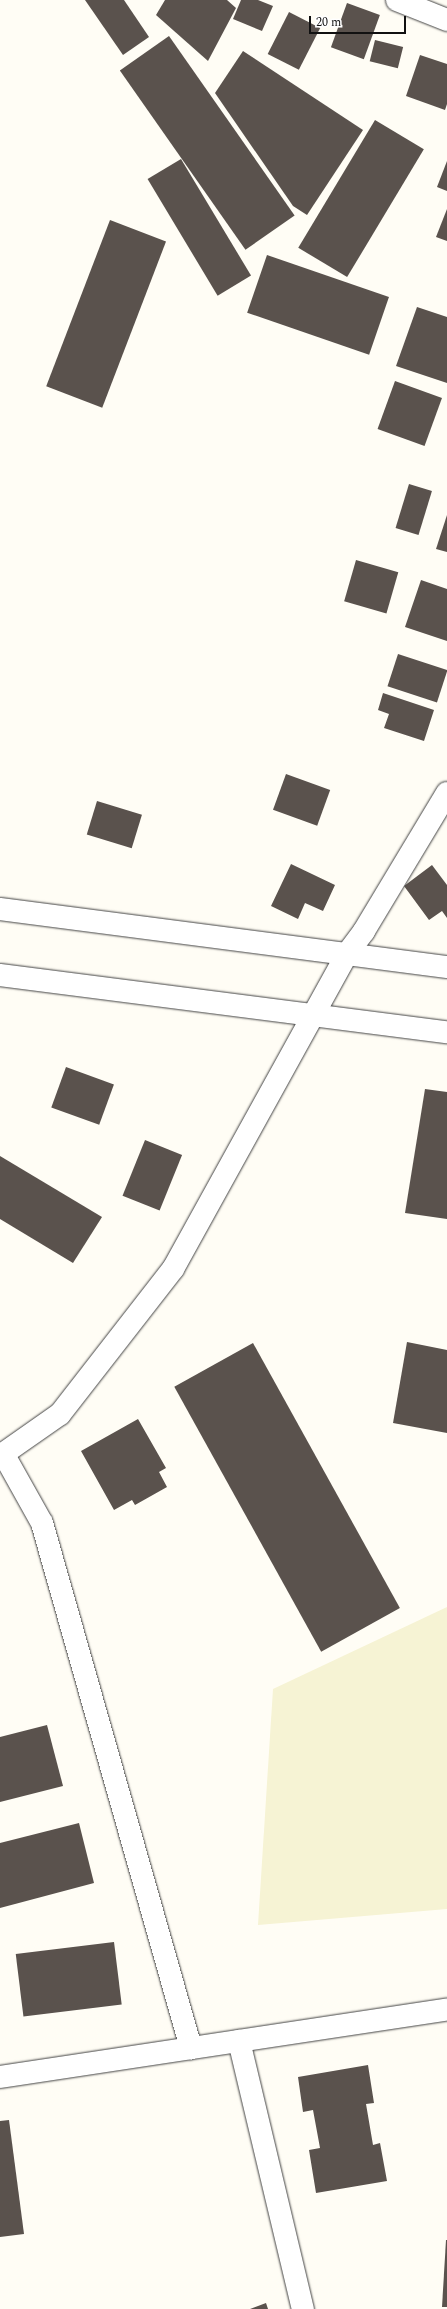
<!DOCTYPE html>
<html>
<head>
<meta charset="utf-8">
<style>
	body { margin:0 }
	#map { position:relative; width:447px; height:2309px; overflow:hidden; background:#fffdf5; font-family:Spectral,serif }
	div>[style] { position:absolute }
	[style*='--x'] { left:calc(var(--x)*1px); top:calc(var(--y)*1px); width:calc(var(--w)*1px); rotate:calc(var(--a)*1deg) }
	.farmland>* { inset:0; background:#f6f3d4 }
	.building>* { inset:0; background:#5a524d; transform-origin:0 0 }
	.roads { filter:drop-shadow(0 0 1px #444) drop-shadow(0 0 1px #444) }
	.minor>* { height:22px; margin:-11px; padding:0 11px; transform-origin:11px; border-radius:11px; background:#fff }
	.tertiary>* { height:22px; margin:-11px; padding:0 11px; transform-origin:11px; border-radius:11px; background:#fff }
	span { translate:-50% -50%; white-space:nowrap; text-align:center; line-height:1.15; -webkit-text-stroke:4px #fff; paint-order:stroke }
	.scale { position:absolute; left:309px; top:16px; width:97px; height:18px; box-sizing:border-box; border:2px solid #111; border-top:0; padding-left:5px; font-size:12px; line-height:14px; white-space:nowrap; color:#111; -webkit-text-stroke:3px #fff; paint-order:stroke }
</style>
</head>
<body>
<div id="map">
	<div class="farmland">
		<div style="clip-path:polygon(447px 1607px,447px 1909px,258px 1925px,273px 1689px)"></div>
	</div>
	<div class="building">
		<div style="clip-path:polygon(85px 0,124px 0,149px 37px,123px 55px)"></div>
		<div style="clip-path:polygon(165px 0,227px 0,236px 8px,208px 61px,156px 15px)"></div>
		<div style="clip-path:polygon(241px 0,258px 0,273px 6px,262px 31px,233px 19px)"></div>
		<div style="left:347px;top:3px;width:35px;height:47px;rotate:20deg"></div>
		<div style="left:289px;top:12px;width:35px;height:47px;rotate:27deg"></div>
		<div style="left:169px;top:36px;width:219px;height:60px;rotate:55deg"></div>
		<div style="left:375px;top:40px;width:29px;height:22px;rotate:14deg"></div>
		<div style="clip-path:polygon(243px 51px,363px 130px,307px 215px,293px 206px,215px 93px)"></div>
		<div style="clip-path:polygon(420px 55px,447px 64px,447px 104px,445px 110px,406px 96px)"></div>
		<div style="left:375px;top:120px;width:57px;height:149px;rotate:31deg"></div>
		<div style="left:181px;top:159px;width:136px;height:39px;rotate:59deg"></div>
		<div style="clip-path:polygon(447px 161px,447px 191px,437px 187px)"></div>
		<div style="clip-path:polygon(447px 209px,447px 241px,436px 237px)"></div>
		<div style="left:110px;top:220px;width:60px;height:178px;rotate:21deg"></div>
		<div style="left:267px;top:255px;width:129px;height:61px;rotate:19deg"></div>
		<div style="clip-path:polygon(417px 307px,447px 317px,447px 383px,396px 366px)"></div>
		<div style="left:395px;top:381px;width:50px;height:51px;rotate:20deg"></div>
		<div style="left:409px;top:484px;width:24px;height:46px;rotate:17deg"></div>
		<div style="clip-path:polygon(447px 515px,447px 552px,436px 549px)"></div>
		<div style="left:356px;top:560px;width:44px;height:43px;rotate:16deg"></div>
		<div style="clip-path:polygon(421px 580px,447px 589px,447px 641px,405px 627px)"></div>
		<div style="left:398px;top:654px;width:52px;height:34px;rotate:18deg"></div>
		<div style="clip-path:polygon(383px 693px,434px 710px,424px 741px,384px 728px,389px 714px,378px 710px)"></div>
		<div style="left:286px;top:774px;width:47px;height:38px;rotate:20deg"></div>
		<div style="left:97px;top:801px;width:47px;height:35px;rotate:17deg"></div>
		<div style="clip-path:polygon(291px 864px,335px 885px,323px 911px,305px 903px,298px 919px,271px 906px)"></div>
		<div style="clip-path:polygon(432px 865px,447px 885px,447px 918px,442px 911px,429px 920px,404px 886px)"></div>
		<div style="left:66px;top:1067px;width:51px;height:43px;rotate:20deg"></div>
		<div style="clip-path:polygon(425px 1089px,447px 1092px,447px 1219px,405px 1213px)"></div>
		<div style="left:145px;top:1140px;width:40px;height:60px;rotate:22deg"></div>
		<div style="clip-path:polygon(0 1156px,102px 1217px,73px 1263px,0 1219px)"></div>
		<div style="clip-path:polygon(407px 1342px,447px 1350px,447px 1433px,393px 1423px)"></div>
		<div style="left:253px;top:1343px;width:303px;height:90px;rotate:61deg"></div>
		<div style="clip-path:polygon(138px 1419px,166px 1468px,159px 1472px,167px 1487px,135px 1505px,132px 1500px,114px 1510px,81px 1451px)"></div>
		<div style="clip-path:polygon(47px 1725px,63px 1786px,0 1802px,0 1737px)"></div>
		<div style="clip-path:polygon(79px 1823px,94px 1883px,0 1908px,0 1843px)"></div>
		<div style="left:114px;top:1942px;width:63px;height:99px;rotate:83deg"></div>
		<div style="clip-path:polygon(368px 2065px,374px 2103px,366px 2104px,373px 2145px,380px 2143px,387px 2181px,316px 2193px,309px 2150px,320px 2148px,313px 2110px,303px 2112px,298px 2077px)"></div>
		<div style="clip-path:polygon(9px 2120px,24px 2234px,0 2237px,0 2121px)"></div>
		<div style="clip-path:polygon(446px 2240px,447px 2240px,447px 2307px,442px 2307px)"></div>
		<div style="clip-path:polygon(266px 2303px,268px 2309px,250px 2309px)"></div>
	</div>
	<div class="roads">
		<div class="minor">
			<div style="--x:0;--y:909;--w:451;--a:7.4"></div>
			<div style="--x:0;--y:975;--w:451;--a:7.3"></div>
			<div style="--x:4;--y:1455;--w:78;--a:60.8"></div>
			<div style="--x:42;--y:1523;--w:546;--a:74.16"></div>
			<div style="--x:0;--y:1456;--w:73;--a:-35"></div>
			<div style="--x:60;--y:1414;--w:184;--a:-52.1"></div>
			<div style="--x:173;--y:1269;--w:359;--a:-61.1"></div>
			<div style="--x:346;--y:955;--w:30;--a:-53"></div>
			<div style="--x:364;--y:931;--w:161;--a:-59"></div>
			<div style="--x:239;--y:2041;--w:276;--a:76.6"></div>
			<div style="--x:0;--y:2077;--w:452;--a:-8.6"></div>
		</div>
		<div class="tertiary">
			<div style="--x:397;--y:0;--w:54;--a:21.8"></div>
		</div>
	</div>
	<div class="scale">20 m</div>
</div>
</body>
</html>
